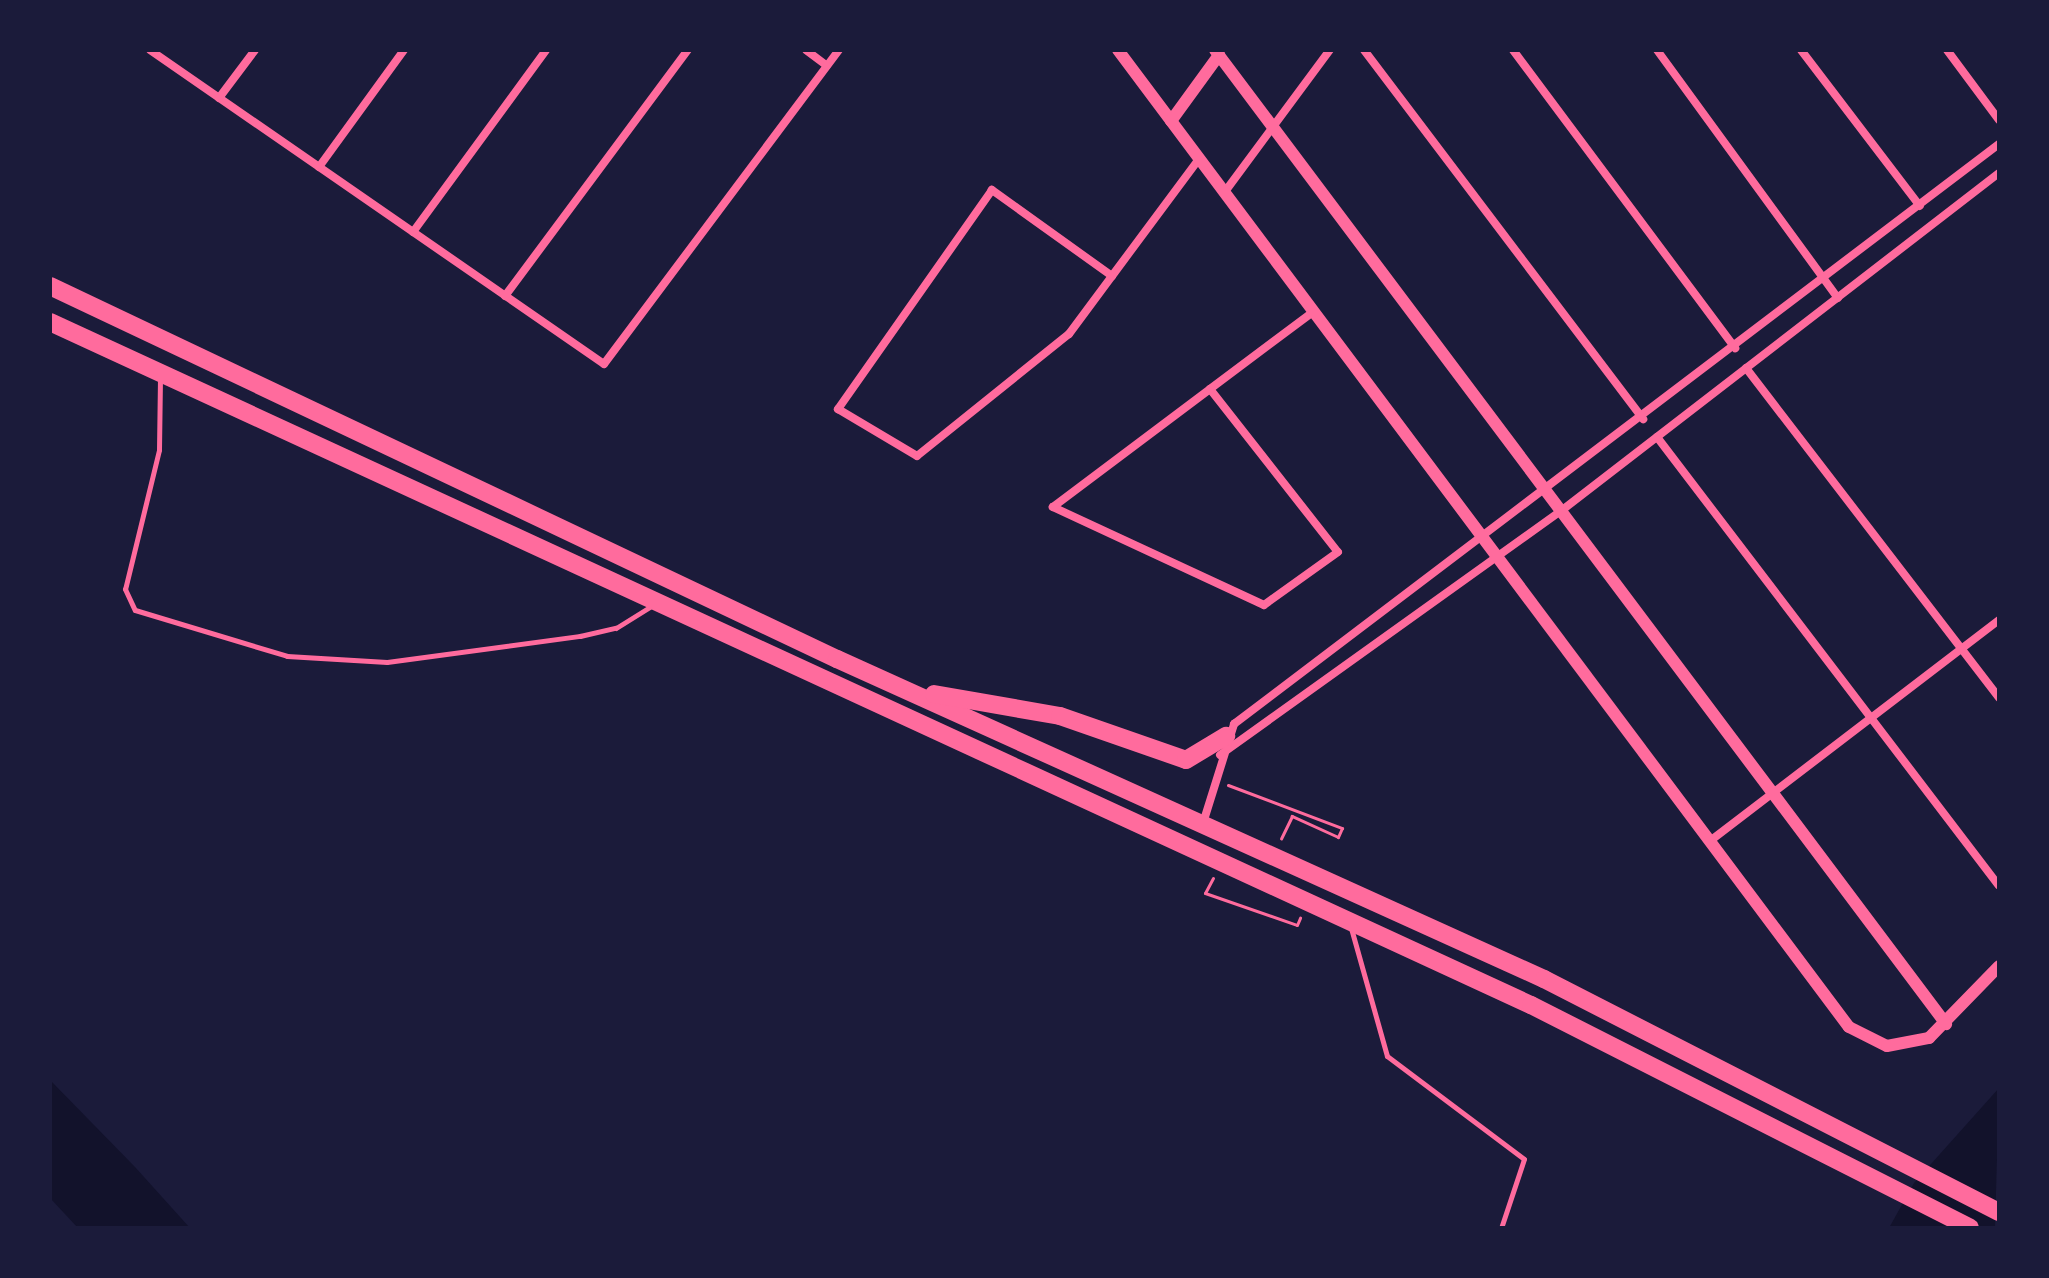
<!DOCTYPE html>
<html>
<head>
<meta charset="utf-8">
<style>
	body { margin:0 }
	#map { position:relative; width:2049px; height:1278px; overflow:hidden; background:#1b1b3a; font-family:"Alegreya Sans",sans-serif }
	div>[style] { position:absolute }
	[style*='--x'] { left:calc(var(--x)*1px); top:calc(var(--y)*1px); width:calc(var(--w)*1px); rotate:calc(var(--a)*1deg) }
	.water>* { inset:0; background:#12122b }
	.path>* { height:3px; margin:-1.5px; padding:0 1.5px; transform-origin:1.5px; border-radius:1.5px; background:#ff6b9d }
	.service>* { height:5px; margin:-2.5px; padding:0 2.5px; transform-origin:2.5px; border-radius:2.5px; background:#ff6b9d }
	.minor>* { height:8px; margin:-4px; padding:0 4px; transform-origin:4px; border-radius:4px; background:#ff6b9d }
	.tertiary>* { height:12px; margin:-6px; padding:0 6px; transform-origin:6px; border-radius:6px; background:#ff6b9d }
	.trunk>* { height:18px; margin:-9px; padding:0 9px; transform-origin:9px; border-radius:9px; background:#ff6b9d }
	span { translate:-50% -50%; white-space:nowrap; text-align:center; line-height:1.15; -webkit-text-stroke:6px #1b1b3a; paint-order:stroke }
	.frame { position:absolute; inset:0; border:52px solid #1b1b3a; pointer-events:none }
</style>
</head>
<body>
<div id="map">
	<div class="water">
		<div style="clip-path:polygon(50px 1080px,135px 1167px,190px 1228px,78px 1228px,50px 1198px)"></div>
		<div style="clip-path:polygon(1999px 1088px,1995px 1228px,1889px 1228px,1914px 1183px)"></div>
	</div>
	<div class="path">
		<div style="--x:1228;--y:785;--w:122;--a:20.7"></div>
		<div style="--x:1342;--y:828;--w:10;--a:114"></div>
		<div style="--x:1338;--y:837;--w:51;--a:-155.5"></div>
		<div style="--x:1292;--y:816;--w:25;--a:116"></div>
		<div style="--x:1213;--y:878;--w:17;--a:118"></div>
		<div style="--x:1205;--y:893;--w:97;--a:19.2"></div>
		<div style="--x:1297;--y:925;--w:8;--a:-67"></div>
	</div>
	<div class="service">
		<div style="--x:160;--y:378;--w:72;--a:90.8"></div>
		<div style="--x:159;--y:450;--w:143;--a:103.7"></div>
		<div style="--x:125;--y:589;--w:23;--a:65"></div>
		<div style="--x:135;--y:610;--w:159;--a:16.8"></div>
		<div style="--x:287;--y:656;--w:100;--a:3.4"></div>
		<div style="--x:387;--y:662;--w:195;--a:-7.7"></div>
		<div style="--x:580;--y:636;--w:37;--a:-13"></div>
		<div style="--x:616;--y:628;--w:44;--a:-31.9"></div>
		<div style="--x:1351;--y:928;--w:133;--a:74.3"></div>
		<div style="--x:1387;--y:1056;--w:171;--a:36.9"></div>
		<div style="--x:1524;--y:1159;--w:73;--a:108.4"></div>
	</div>
	<div class="minor">
		<div style="--x:150;--y:50;--w:552;--a:34.67"></div>
		<div style="--x:604;--y:364;--w:392;--a:-53.2"></div>
		<div style="--x:806;--y:50;--w:26;--a:37"></div>
		<div style="--x:1364;--y:50;--w:463;--a:52.9"></div>
		<div style="--x:1513;--y:50;--w:372;--a:53.3"></div>
		<div style="--x:1657;--y:50;--w:307;--a:53.9"></div>
		<div style="--x:1801;--y:50;--w:196;--a:52.7"></div>
		<div style="--x:1947;--y:50;--w:87;--a:53.4"></div>
		<div style="--x:219;--y:98;--w:60;--a:-53.1"></div>
		<div style="--x:319;--y:167;--w:145;--a:-54"></div>
		<div style="--x:1224;--y:193;--w:178;--a:-53.5"></div>
		<div style="--x:413;--y:232;--w:225;--a:-53.8"></div>
		<div style="--x:1112;--y:276;--w:148;--a:-144.4"></div>
		<div style="--x:992;--y:190;--w:268;--a:125.1"></div>
		<div style="--x:838;--y:409;--w:92;--a:30.7"></div>
		<div style="--x:917;--y:456;--w:195;--a:-38.8"></div>
		<div style="--x:1069;--y:334;--w:72;--a:-53.4"></div>
		<div style="--x:1112;--y:276;--w:146;--a:-53.4"></div>
		<div style="--x:505;--y:296;--w:307;--a:-53.4"></div>
		<div style="--x:1746;--y:368;--w:416;--a:52.5"></div>
		<div style="--x:1210;--y:389;--w:207;--a:51.9"></div>
		<div style="--x:1338;--y:552;--w:91;--a:144.4"></div>
		<div style="--x:1264;--y:605;--w:233;--a:-155.1"></div>
		<div style="--x:1053;--y:507;--w:196;--a:-36.9"></div>
		<div style="--x:1210;--y:389;--w:129;--a:-36.8"></div>
		<div style="--x:1657;--y:437;--w:564;--a:52.7"></div>
		<div style="--x:1220;--y:755;--w:419;--a:-35.6"></div>
		<div style="--x:1561;--y:511;--w:553;--a:-37.66"></div>
		<div style="--x:1204;--y:820;--w:101;--a:-72.6"></div>
		<div style="--x:1234;--y:724;--w:960;--a:-37.17"></div>
		<div style="--x:1710;--y:841;--w:364;--a:-37.4"></div>
	</div>
	<div class="tertiary">
		<div style="--x:1118;--y:50;--w:1220;--a:53.2"></div>
		<div style="--x:1849;--y:1027;--w:42;--a:26.6"></div>
		<div style="--x:1887;--y:1046;--w:43;--a:-10.8"></div>
		<div style="--x:1929;--y:1038;--w:100;--a:-45.8"></div>
		<div style="--x:1215;--y:50;--w:1218;--a:53.11"></div>
		<div style="--x:1171;--y:121;--w:82;--a:-54"></div>
	</div>
	<div class="trunk">
		<div style="--x:50;--y:286;--w:871;--a:25.36"></div>
		<div style="--x:837;--y:659;--w:776;--a:24.35"></div>
		<div style="--x:1544;--y:979;--w:511;--a:27.12"></div>
		<div style="--x:50;--y:322;--w:1631;--a:24.76"></div>
		<div style="--x:1531;--y:1005;--w:492;--a:26.9"></div>
		<div style="--x:934;--y:694;--w:128;--a:9.9"></div>
		<div style="--x:1060;--y:716;--w:133;--a:19.2"></div>
		<div style="--x:1186;--y:760;--w:47;--a:-31"></div>
	</div>
	<div class="frame"></div>
</div>
</body>
</html>
